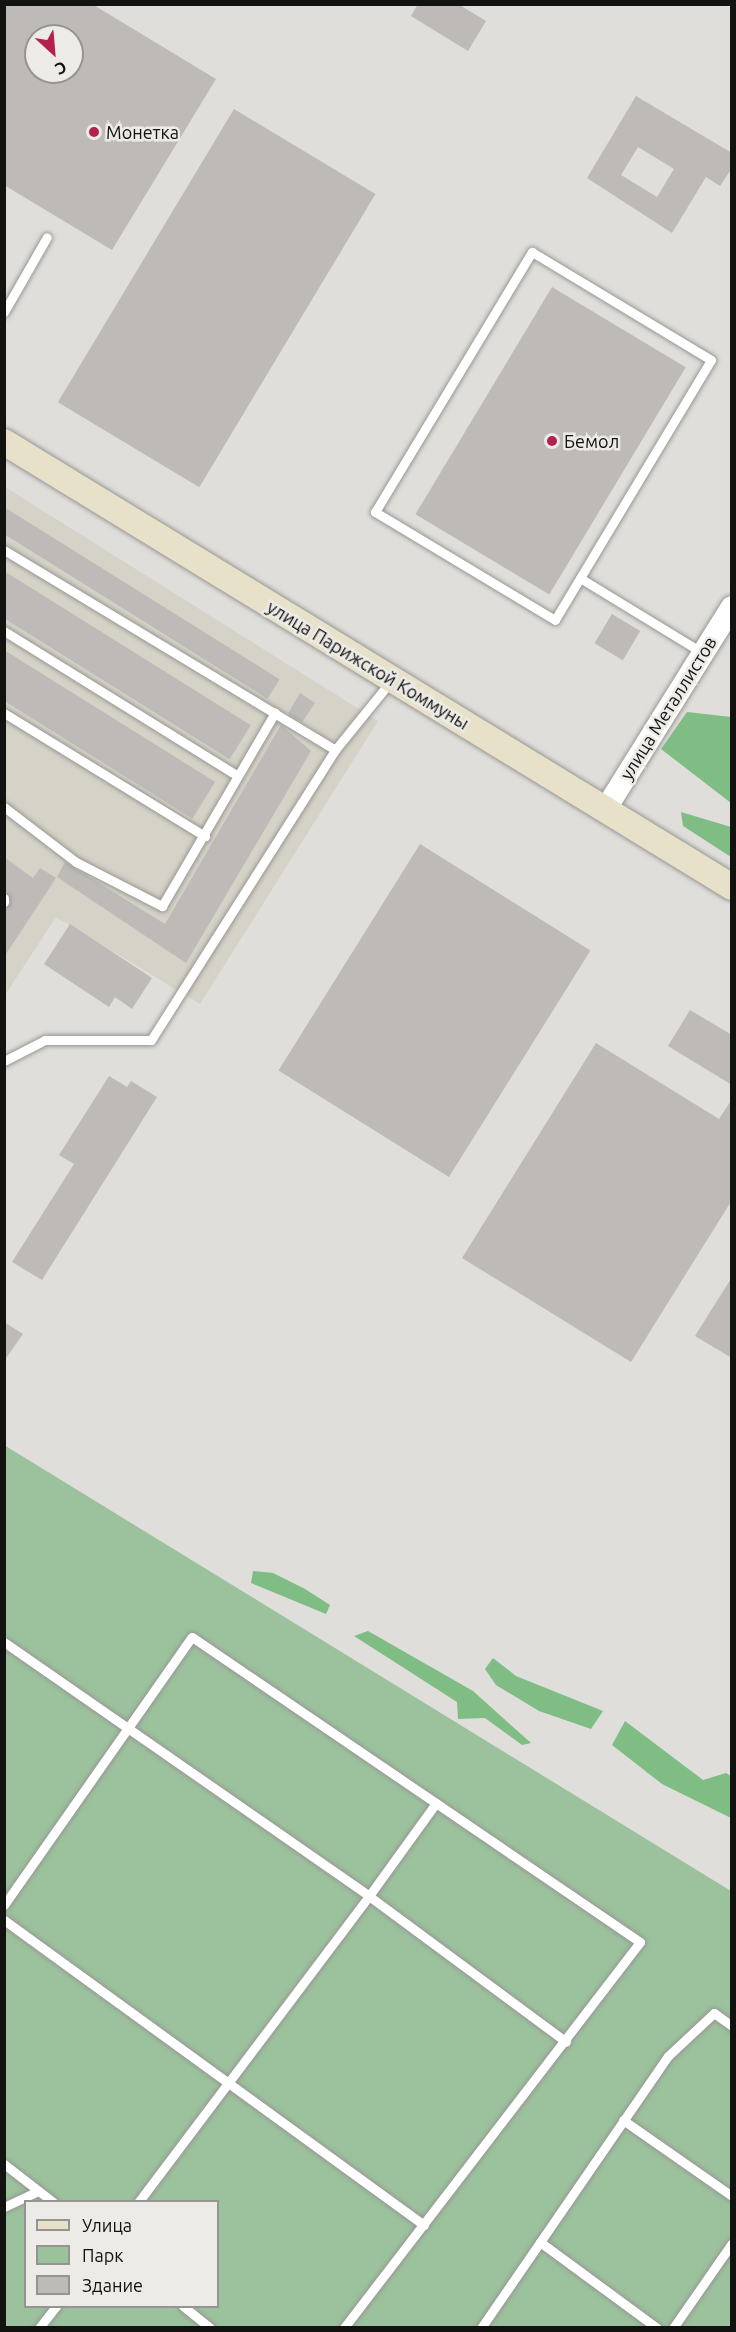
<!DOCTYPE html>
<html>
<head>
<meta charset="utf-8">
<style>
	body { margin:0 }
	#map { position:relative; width:736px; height:2332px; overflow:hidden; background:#dfdeda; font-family:Ubuntu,sans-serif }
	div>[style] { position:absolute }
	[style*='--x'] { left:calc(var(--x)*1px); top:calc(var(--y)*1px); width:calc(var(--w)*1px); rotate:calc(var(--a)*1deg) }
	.built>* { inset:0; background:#d5d2c7 }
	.green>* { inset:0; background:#9bc29d }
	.forest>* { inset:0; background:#7fbd84 }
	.building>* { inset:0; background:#bdbab7; transform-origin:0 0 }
	.roads { filter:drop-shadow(0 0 2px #989793) drop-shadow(0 0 2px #989793) }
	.service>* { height:9px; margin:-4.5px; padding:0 4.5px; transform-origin:4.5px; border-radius:4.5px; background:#fff }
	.tertiary>* { height:22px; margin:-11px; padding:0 11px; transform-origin:11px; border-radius:11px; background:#fff }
	.secondary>* { height:26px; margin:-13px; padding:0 13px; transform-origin:13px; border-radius:13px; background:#e8e1c9 }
	.dots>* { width:16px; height:16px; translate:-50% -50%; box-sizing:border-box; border:3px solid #ecebe7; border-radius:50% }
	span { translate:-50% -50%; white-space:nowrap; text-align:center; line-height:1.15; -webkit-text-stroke:5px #ecebe7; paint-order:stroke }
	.poi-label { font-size:18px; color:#121210 }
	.left { translate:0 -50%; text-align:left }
	.street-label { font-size:18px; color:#121210 }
	.frame { position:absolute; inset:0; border:6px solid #121210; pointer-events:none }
	.legend { position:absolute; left:24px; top:2200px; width:195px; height:108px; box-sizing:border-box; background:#ecebe7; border:2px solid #959491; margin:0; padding:8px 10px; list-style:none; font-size:18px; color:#121210 }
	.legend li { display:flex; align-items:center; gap:12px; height:30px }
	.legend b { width:30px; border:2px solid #959491 }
	.north { position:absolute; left:24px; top:24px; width:60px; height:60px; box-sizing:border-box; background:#ecebe7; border:2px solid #959491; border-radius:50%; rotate:154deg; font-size:16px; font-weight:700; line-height:24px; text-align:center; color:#121210 }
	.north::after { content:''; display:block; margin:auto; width:21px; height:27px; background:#b3224c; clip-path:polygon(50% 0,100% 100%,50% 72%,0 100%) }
</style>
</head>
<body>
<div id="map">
	<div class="built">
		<div style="clip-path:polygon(5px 487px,378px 721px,200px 1004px,56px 917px,5px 995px)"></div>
	</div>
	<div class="green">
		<div style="clip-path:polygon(evenodd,4px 1445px,731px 1891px,731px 2327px,5px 2327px,4px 1445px,26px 2202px,218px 2202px,218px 2306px,26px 2306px,26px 2202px)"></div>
	</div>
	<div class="forest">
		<div style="clip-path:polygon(687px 712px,731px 717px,731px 803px,661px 749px)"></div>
		<div style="clip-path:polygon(681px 812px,731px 827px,731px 857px,683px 826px)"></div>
		<div style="clip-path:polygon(253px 1571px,273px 1573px,305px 1589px,330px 1605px,326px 1614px,251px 1583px)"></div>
		<div style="clip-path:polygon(368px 1631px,473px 1691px,531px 1743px,522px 1745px,485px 1718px,458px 1719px,457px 1702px,354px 1636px)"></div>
		<div style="clip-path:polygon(493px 1658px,516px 1676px,603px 1711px,591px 1729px,539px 1711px,496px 1685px,485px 1669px)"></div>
		<div style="clip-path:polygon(625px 1721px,703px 1780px,726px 1773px,731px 1776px,731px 1818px,662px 1784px,612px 1745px)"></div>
	</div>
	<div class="building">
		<div style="clip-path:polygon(evenodd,4px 4px,92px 4px,216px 79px,112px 250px,4px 185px,4px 4px,36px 36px,72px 36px,72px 72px,36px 72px,36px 36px)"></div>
		<div style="clip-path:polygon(418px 4px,458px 4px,486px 21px,468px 51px,411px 16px)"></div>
		<div style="clip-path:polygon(evenodd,636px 96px,732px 153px,732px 168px,720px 186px,706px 177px,672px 233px,587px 178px,636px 96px,638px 147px,674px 169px,657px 197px,621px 175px,638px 147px)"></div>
		<div style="left:234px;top:109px;width:165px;height:342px;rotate:31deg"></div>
		<div style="left:552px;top:287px;width:156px;height:265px;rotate:31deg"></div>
		<div style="left:4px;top:507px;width:325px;height:23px;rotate:32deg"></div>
		<div style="left:4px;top:571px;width:291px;height:40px;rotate:32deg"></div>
		<div style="left:612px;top:614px;width:33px;height:34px;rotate:31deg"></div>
		<div style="left:4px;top:650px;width:249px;height:43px;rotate:32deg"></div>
		<div style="clip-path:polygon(300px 693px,315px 703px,302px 722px,288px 714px)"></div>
		<div style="clip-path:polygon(281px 725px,311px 751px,186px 963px,57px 877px,65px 862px,165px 924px)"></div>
		<div style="left:420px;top:844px;width:201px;height:267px;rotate:32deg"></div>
		<div style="clip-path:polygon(4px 857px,33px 878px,40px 868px,56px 878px,4px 957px,4px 909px,11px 902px,4px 891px)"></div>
		<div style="clip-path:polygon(70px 924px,152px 978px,132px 1009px,115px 997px,109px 1007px,44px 964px)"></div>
		<div style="clip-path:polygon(690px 1010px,732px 1035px,732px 1085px,668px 1046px)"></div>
		<div style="clip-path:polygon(596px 1043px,719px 1119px,732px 1099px,732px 1200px,631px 1362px,462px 1258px)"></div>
		<div style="clip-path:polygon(109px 1076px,127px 1087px,131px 1081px,157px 1097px,42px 1280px,12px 1262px,74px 1164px,59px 1155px)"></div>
		<div style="clip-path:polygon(732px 1277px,732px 1358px,695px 1336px)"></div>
		<div style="clip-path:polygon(4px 1322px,23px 1334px,4px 1361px)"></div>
	</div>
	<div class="roads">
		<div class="service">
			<div style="--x:532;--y:252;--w:209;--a:31.1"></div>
			<div style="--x:711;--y:360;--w:303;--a:121"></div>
			<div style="--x:555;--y:620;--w:210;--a:-149"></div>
			<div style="--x:375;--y:512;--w:304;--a:-58.9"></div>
			<div style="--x:4;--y:312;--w:86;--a:-60.2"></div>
			<div style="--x:4;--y:550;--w:387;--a:31.1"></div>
			<div style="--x:580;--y:578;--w:144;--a:31.4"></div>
			<div style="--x:4;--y:631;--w:275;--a:31.8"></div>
			<div style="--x:4;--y:713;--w:236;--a:31.5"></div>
			<div style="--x:4;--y:807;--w:91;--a:37.4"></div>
			<div style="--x:76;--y:862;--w:97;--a:27.1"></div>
			<div style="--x:162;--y:906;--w:224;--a:-59.7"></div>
			<div style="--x:4;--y:898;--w:4;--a:90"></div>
			<div style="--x:4;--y:1061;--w:46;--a:-27.1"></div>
			<div style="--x:45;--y:1040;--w:106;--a:0"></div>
			<div style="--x:151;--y:1040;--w:343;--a:-57.6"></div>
			<div style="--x:335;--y:750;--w:87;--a:-51"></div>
			<div style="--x:4;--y:1642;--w:445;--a:34.8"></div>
			<div style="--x:369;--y:1896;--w:383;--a:127"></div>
			<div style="--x:436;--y:1803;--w:115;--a:125.8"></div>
			<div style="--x:369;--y:1896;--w:245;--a:36.5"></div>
			<div style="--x:4;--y:1905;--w:327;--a:-55"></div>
			<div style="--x:192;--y:1637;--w:542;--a:34.25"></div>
			<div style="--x:640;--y:1942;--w:486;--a:127.5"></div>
			<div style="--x:4;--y:1920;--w:519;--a:35.99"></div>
			<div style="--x:623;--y:2120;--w:133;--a:34.9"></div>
			<div style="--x:4;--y:2164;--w:62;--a:37.8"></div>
			<div style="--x:4;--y:2207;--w:38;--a:-25"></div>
			<div style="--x:540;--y:2242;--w:145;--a:36.3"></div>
			<div style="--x:183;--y:2306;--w:35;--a:39"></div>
			<div style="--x:39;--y:2328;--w:28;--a:-52"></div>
			<div style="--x:481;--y:2328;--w:330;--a:-55.5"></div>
			<div style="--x:668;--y:2056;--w:63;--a:-43.1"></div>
			<div style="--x:714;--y:2013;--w:22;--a:36"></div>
			<div style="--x:673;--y:2328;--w:103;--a:-55.2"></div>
		</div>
		<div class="tertiary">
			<div style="--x:605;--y:810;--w:239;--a:-58"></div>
		</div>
		<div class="secondary">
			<div style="--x:4;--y:442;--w:853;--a:31.44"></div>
		</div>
	</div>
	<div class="dots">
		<div style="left:94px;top:132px;background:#b3224c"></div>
		<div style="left:552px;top:441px;background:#b3224c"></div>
	</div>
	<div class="poi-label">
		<span class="left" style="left:106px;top:132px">Монетка</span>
		<span class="left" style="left:564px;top:441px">Бемол</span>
	</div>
	<div class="street-label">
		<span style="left:368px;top:665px;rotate:31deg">улица Парижской Коммуны</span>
		<span style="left:668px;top:708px;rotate:-58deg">улица Металлистов</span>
	</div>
	<div class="frame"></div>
	<ul class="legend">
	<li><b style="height:8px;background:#e8e1c9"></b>Улица</li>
	<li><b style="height:16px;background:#9bc29d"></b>Парк</li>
	<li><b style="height:16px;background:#bdbab7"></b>Здание</li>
	</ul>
	<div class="north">С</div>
</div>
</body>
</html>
